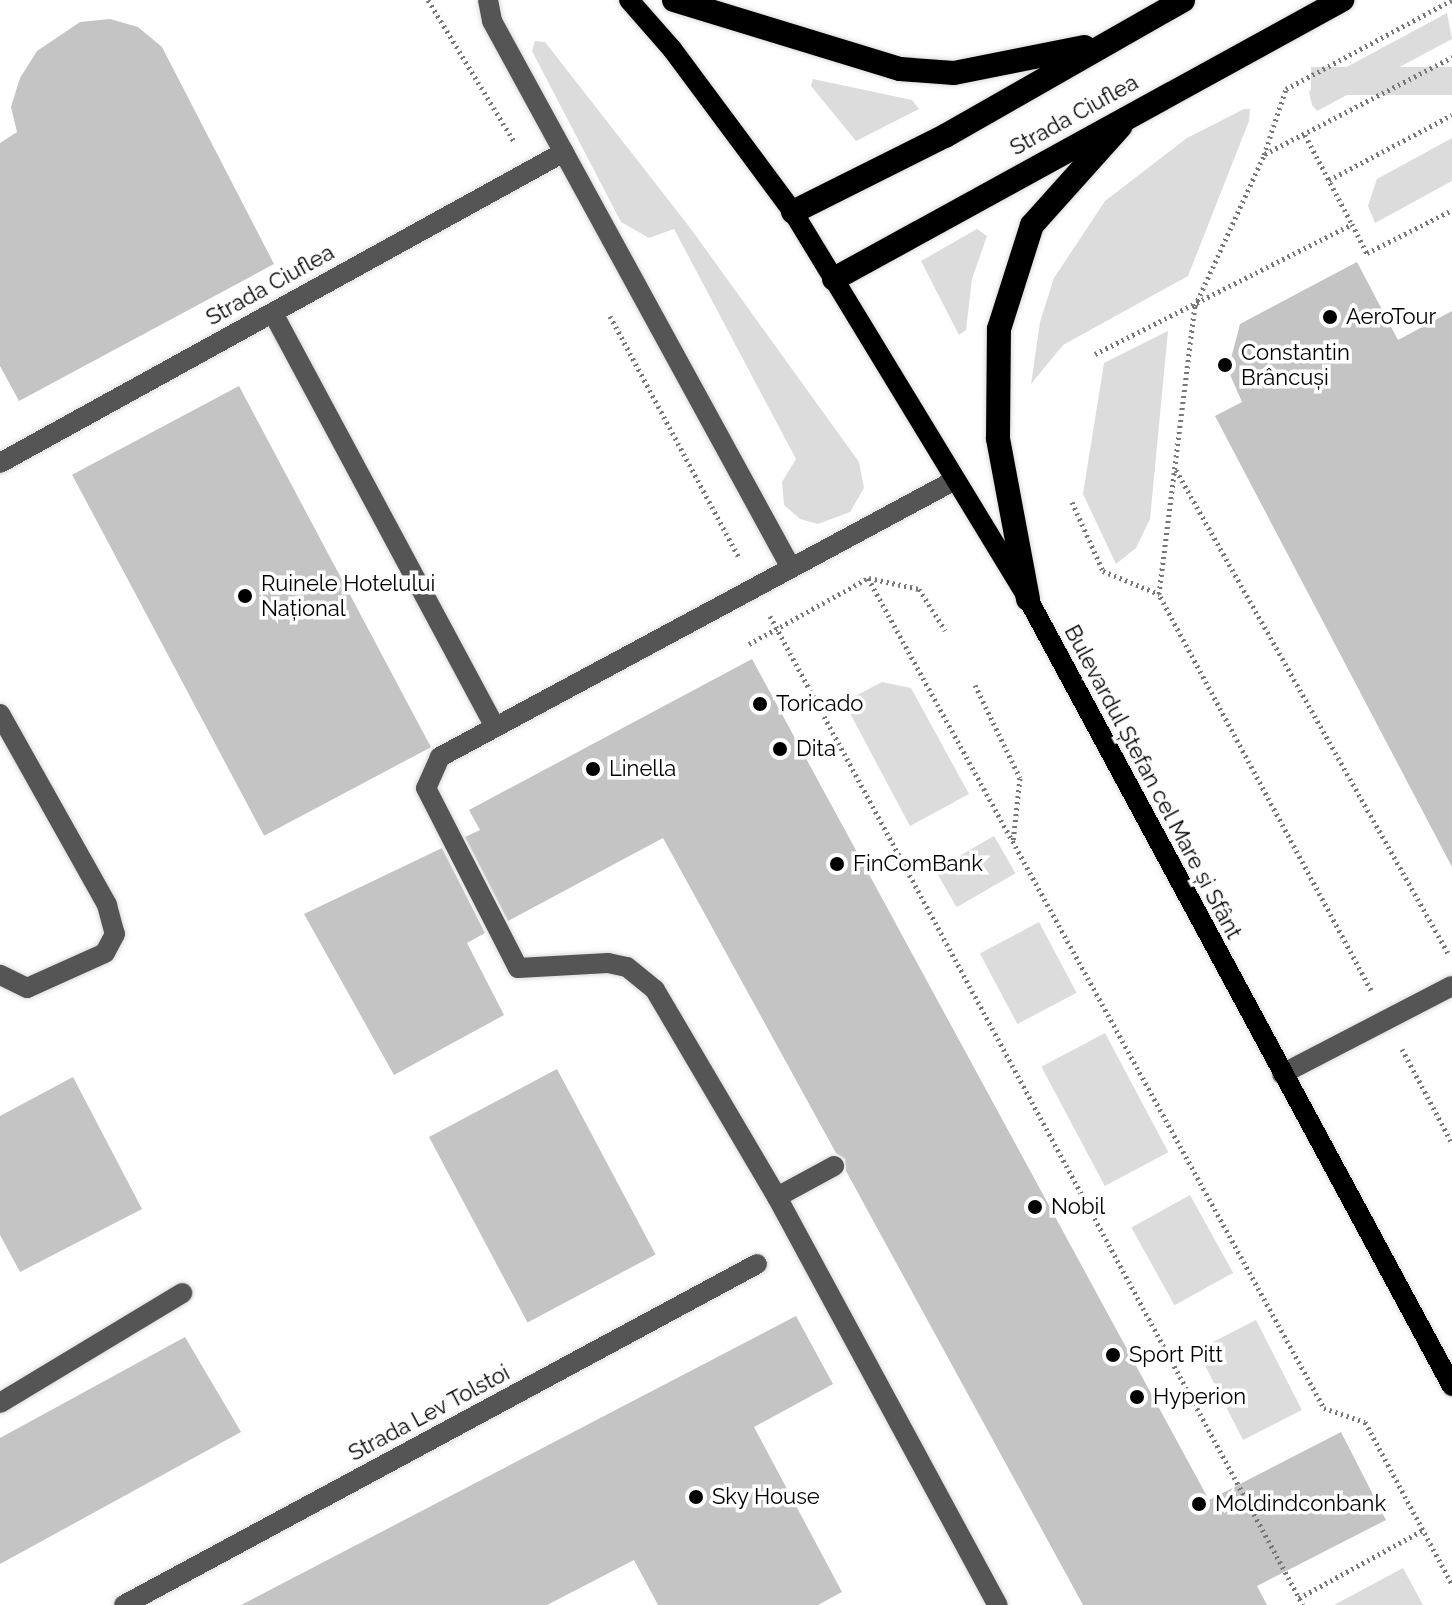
<!DOCTYPE html>
<html>
<head>
<meta charset="utf-8">
<style>
	body { margin:0 }
	#map { position:relative; width:1452px; height:1605px; overflow:hidden; background:#fff; font-family:Raleway,sans-serif }
	div>[style] { position:absolute }
	[style*='--x'] { left:calc(var(--x)*1px); top:calc(var(--y)*1px); width:calc(var(--w)*1px); rotate:calc(var(--a)*1deg) }
	.green>* { inset:0; background:#dcdcdc; transform-origin:0 0 }
	.building>* { inset:0; background:#c4c4c4; transform-origin:0 0 }
	.path>* { height:5px; margin-top:-2.5px; transform-origin:0; background:repeating-linear-gradient(90deg,#777 0 2px,transparent 0 6px) }
	.roads { filter:drop-shadow(0 0 2px #dbdbdb) drop-shadow(0 0 2px #dbdbdb) }
	.minor>* { height:20px; margin:-10px; padding:0 10px; transform-origin:10px; border-radius:10px; background:#555 }
	.major>* { height:20px; margin:-10px; padding:0 10px; transform-origin:10px; border-radius:10px; background:#000 }
	.highway>* { height:24px; margin:-12px; padding:0 12px; transform-origin:12px; border-radius:12px; background:#000 }
	.dots>* { width:22px; height:22px; translate:-50% -50%; box-sizing:border-box; border:4px solid #fff; border-radius:50% }
	span { translate:-50% -50%; white-space:nowrap; text-align:center; line-height:1.15; -webkit-text-stroke:7px #fff; paint-order:stroke }
	.street-label { font-size:22px; color:#000 }
	.poi-label { font-size:22px; color:#000 }
	.left { translate:0 -50%; text-align:left }
</style>
</head>
<body>
<div id="map">
	<div class="green">
		<div style="clip-path:polygon(1447px 13px,1452px 39px,1317px 111px,1312px 105px,1309px 92px,1315px 84px)"></div>
		<div style="clip-path:polygon(535px 41px,545px 42px,691px 229px,859px 462px,864px 488px,850px 512px,818px 524px,800px 519px,784px 505px,782px 482px,796px 459px,674px 229px,649px 238px,621px 222px,532px 51px)"></div>
		<div style="left:1452px;top:67px;width:28px;height:141px;rotate:90deg"></div>
		<div style="clip-path:polygon(813px 79px,912px 100px,919px 109px,856px 141px,811px 86px)"></div>
		<div style="clip-path:polygon(1244px 109px,1250px 109px,1249px 121px,1188px 276px,1063px 345px,1031px 384px,1040px 322px,1054px 278px,1105px 201px,1187px 138px)"></div>
		<div style="clip-path:polygon(1452px 138px,1452px 181px,1375px 223px,1368px 206px,1377px 179px)"></div>
		<div style="clip-path:polygon(977px 229px,987px 236px,972px 279px,966px 330px,959px 335px,921px 261px)"></div>
		<div style="clip-path:polygon(1168px 331px,1150px 519px,1136px 548px,1116px 564px,1083px 494px,1104px 363px)"></div>
		<div style="clip-path:polygon(882px 682px,911px 688px,969px 794px,910px 826px,844px 702px)"></div>
		<div style="left:994px;top:836px;width:43px;height:68px;rotate:60deg"></div>
		<div style="left:1039px;top:922px;width:80px;height:67px;rotate:62deg"></div>
		<div style="left:1105px;top:1033px;width:135px;height:72px;rotate:62deg"></div>
		<div style="left:1190px;top:1195px;width:89px;height:67px;rotate:61deg"></div>
		<div style="left:1256px;top:1320px;width:101px;height:66px;rotate:63deg"></div>
		<div style="clip-path:polygon(1403px 1568px,1423px 1605px,1334px 1605px)"></div>
	</div>
	<div class="building">
		<div style="clip-path:polygon(110px 19px,138px 27px,162px 47px,274px 264px,19px 401px,0 366px,0 143px,17px 132px,11px 107px,20px 78px,37px 51px,80px 22px)"></div>
		<div style="clip-path:polygon(1357px 262px,1398px 340px,1452px 311px,1452px 867px,1215px 416px,1242px 402px,1228px 370px,1240px 324px)"></div>
		<div style="left:239px;top:386px;width:409px;height:189px;rotate:62deg"></div>
		<div style="clip-path:polygon(752px 659px,1209px 1500px,1341px 1432px,1386px 1520px,1257px 1586px,1267px 1605px,1083px 1605px,846px 1171px,845px 1159px,836px 1153px,663px 838px,508px 921px,465px 837px,480px 830px,469px 810px)"></div>
		<div style="clip-path:polygon(442px 848px,485px 933px,467px 943px,504px 1015px,394px 1075px,304px 914px)"></div>
		<div style="left:557px;top:1069px;width:210px;height:145px;rotate:62deg"></div>
		<div style="clip-path:polygon(73px 1077px,142px 1209px,20px 1272px,0 1235px,0 1116px)"></div>
		<div style="clip-path:polygon(796px 1316px,833px 1384px,754px 1427px,842px 1592px,818px 1605px,658px 1605px,634px 1560px,547px 1605px,241px 1605px)"></div>
		<div style="clip-path:polygon(185px 1337px,241px 1432px,0 1564px,0 1438px)"></div>
	</div>
	<div class="path">
		<div style="--x:428;--y:0;--w:167;--a:58.7"></div>
		<div style="--x:1305;--y:135;--w:101;--a:62.2"></div>
		<div style="--x:1265;--y:154;--w:211;--a:-27.4"></div>
		<div style="--x:1329;--y:180;--w:139;--a:-27.9"></div>
		<div style="--x:610;--y:316;--w:274;--a:61.9"></div>
		<div style="--x:1095;--y:354;--w:288;--a:-26.8"></div>
		<div style="--x:1352;--y:224;--w:33;--a:63"></div>
		<div style="--x:1367;--y:253;--w:95;--a:-26.8"></div>
		<div style="--x:1176;--y:470;--w:554;--a:60.61"></div>
		<div style="--x:1072;--y:502;--w:76;--a:65.8"></div>
		<div style="--x:1103;--y:571;--w:61;--a:22.3"></div>
		<div style="--x:869;--y:578;--w:51;--a:12.4"></div>
		<div style="--x:919;--y:589;--w:49;--a:57.6"></div>
		<div style="--x:770;--y:616;--w:1123;--a:61.68"></div>
		<div style="--x:749;--y:644;--w:136;--a:-29"></div>
		<div style="--x:868;--y:578;--w:947;--a:61.22"></div>
		<div style="--x:1324;--y:1408;--w:43;--a:18.9"></div>
		<div style="--x:1365;--y:1422;--w:184;--a:61.8"></div>
		<div style="--x:975;--y:685;--w:103;--a:64.2"></div>
		<div style="--x:1020;--y:778;--w:64;--a:96.2"></div>
		<div style="--x:1371;--y:990;--w:449;--a:-118.2"></div>
		<div style="--x:1159;--y:594;--w:290;--a:-82.9"></div>
		<div style="--x:1195;--y:306;--w:166;--a:-65.4"></div>
		<div style="--x:1264;--y:155;--w:70;--a:-71.6"></div>
		<div style="--x:1286;--y:89;--w:188;--a:-28.2"></div>
		<div style="--x:1402;--y:1049;--w:106;--a:62"></div>
		<div style="--x:1299;--y:1598;--w:141;--a:-28.7"></div>
	</div>
	<div class="roads">
		<div class="minor">
			<div style="--x:488;--y:0;--w:21;--a:79"></div>
			<div style="--x:492;--y:21;--w:621;--a:61.33"></div>
			<div style="--x:273;--y:313;--w:470;--a:61.8"></div>
			<div style="--x:0;--y:463;--w:644;--a:-28.87"></div>
			<div style="--x:955;--y:480;--w:585;--a:151.73"></div>
			<div style="--x:440;--y:757;--w:34;--a:114"></div>
			<div style="--x:426;--y:788;--w:202;--a:62.9"></div>
			<div style="--x:518;--y:968;--w:90;--a:-3.2"></div>
			<div style="--x:608;--y:963;--w:19;--a:12"></div>
			<div style="--x:627;--y:967;--w:36;--a:39"></div>
			<div style="--x:655;--y:990;--w:240;--a:59.5"></div>
			<div style="--x:777;--y:1197;--w:464;--a:61.6"></div>
			<div style="--x:0;--y:714;--w:219;--a:60.7"></div>
			<div style="--x:107;--y:905;--w:30;--a:75"></div>
			<div style="--x:115;--y:934;--w:21;--a:118"></div>
			<div style="--x:105;--y:953;--w:85;--a:155.8"></div>
			<div style="--x:27;--y:988;--w:30;--a:-154"></div>
			<div style="--x:1282;--y:1074;--w:191;--a:-27.4"></div>
			<div style="--x:777;--y:1197;--w:65;--a:-28.5"></div>
			<div style="--x:0;--y:1403;--w:213;--a:-31.1"></div>
			<div style="--x:124;--y:1605;--w:719;--a:-28.31"></div>
		</div>
		<div class="major">
			<div style="--x:629;--y:0;--w:65;--a:48.7"></div>
			<div style="--x:672;--y:49;--w:203;--a:53.4"></div>
			<div style="--x:793;--y:212;--w:453;--a:58.7"></div>
			<div style="--x:1028;--y:599;--w:894;--a:61.69"></div>
		</div>
		<div class="highway">
			<div style="--x:674;--y:0;--w:236;--a:17"></div>
			<div style="--x:900;--y:69;--w:54;--a:4.2"></div>
			<div style="--x:954;--y:73;--w:133;--a:-11.3"></div>
			<div style="--x:793;--y:212;--w:170;--a:-26.6"></div>
			<div style="--x:945;--y:136;--w:274;--a:-29.7"></div>
			<div style="--x:834;--y:279;--w:580;--a:-28.78"></div>
			<div style="--x:1028;--y:599;--w:164;--a:-100.6"></div>
			<div style="--x:998;--y:438;--w:109;--a:-89.5"></div>
			<div style="--x:999;--y:329;--w:109;--a:-72.4"></div>
			<div style="--x:1032;--y:225;--w:132;--a:-48.1"></div>
		</div>
	</div>
	<div class="dots">
		<div style="left:1330px;top:317px;background:#000"></div>
		<div style="left:1225px;top:365px;background:#000"></div>
		<div style="left:245px;top:596px;background:#000"></div>
		<div style="left:760px;top:704px;background:#000"></div>
		<div style="left:780px;top:749px;background:#000"></div>
		<div style="left:593px;top:769px;background:#000"></div>
		<div style="left:837px;top:864px;background:#000"></div>
		<div style="left:1035px;top:1207px;background:#000"></div>
		<div style="left:1113px;top:1355px;background:#000"></div>
		<div style="left:1137px;top:1397px;background:#000"></div>
		<div style="left:696px;top:1497px;background:#000"></div>
		<div style="left:1199px;top:1504px;background:#000"></div>
	</div>
	<div class="street-label">
		<span style="left:1074px;top:115px;rotate:-29deg">Strada Ciuflea</span>
		<span style="left:270px;top:285px;rotate:-29deg">Strada Ciuflea</span>
		<span style="left:1153px;top:782px;rotate:62deg">Bulevardul Ștefan cel Mare și Sfânt</span>
		<span style="left:429px;top:1413px;rotate:-28deg">Strada Lev Tolstoi</span>
	</div>
	<div class="poi-label">
		<span class="left" style="left:1346px;top:317px">AeroTour</span>
		<span class="left" style="left:1241px;top:365px">Constantin<br>Brâncuși</span>
		<span class="left" style="left:261px;top:596px">Ruinele Hotelului<br>Național</span>
		<span class="left" style="left:776px;top:704px">Toricado</span>
		<span class="left" style="left:796px;top:749px">Dita</span>
		<span class="left" style="left:609px;top:769px">Linella</span>
		<span class="left" style="left:853px;top:864px">FinComBank</span>
		<span class="left" style="left:1051px;top:1207px">Nobil</span>
		<span class="left" style="left:1129px;top:1355px">Sport Pitt</span>
		<span class="left" style="left:1153px;top:1397px">Hyperion</span>
		<span class="left" style="left:712px;top:1497px">Sky House</span>
		<span class="left" style="left:1215px;top:1504px">Moldindconbank</span>
	</div>
</div>
</body>
</html>
